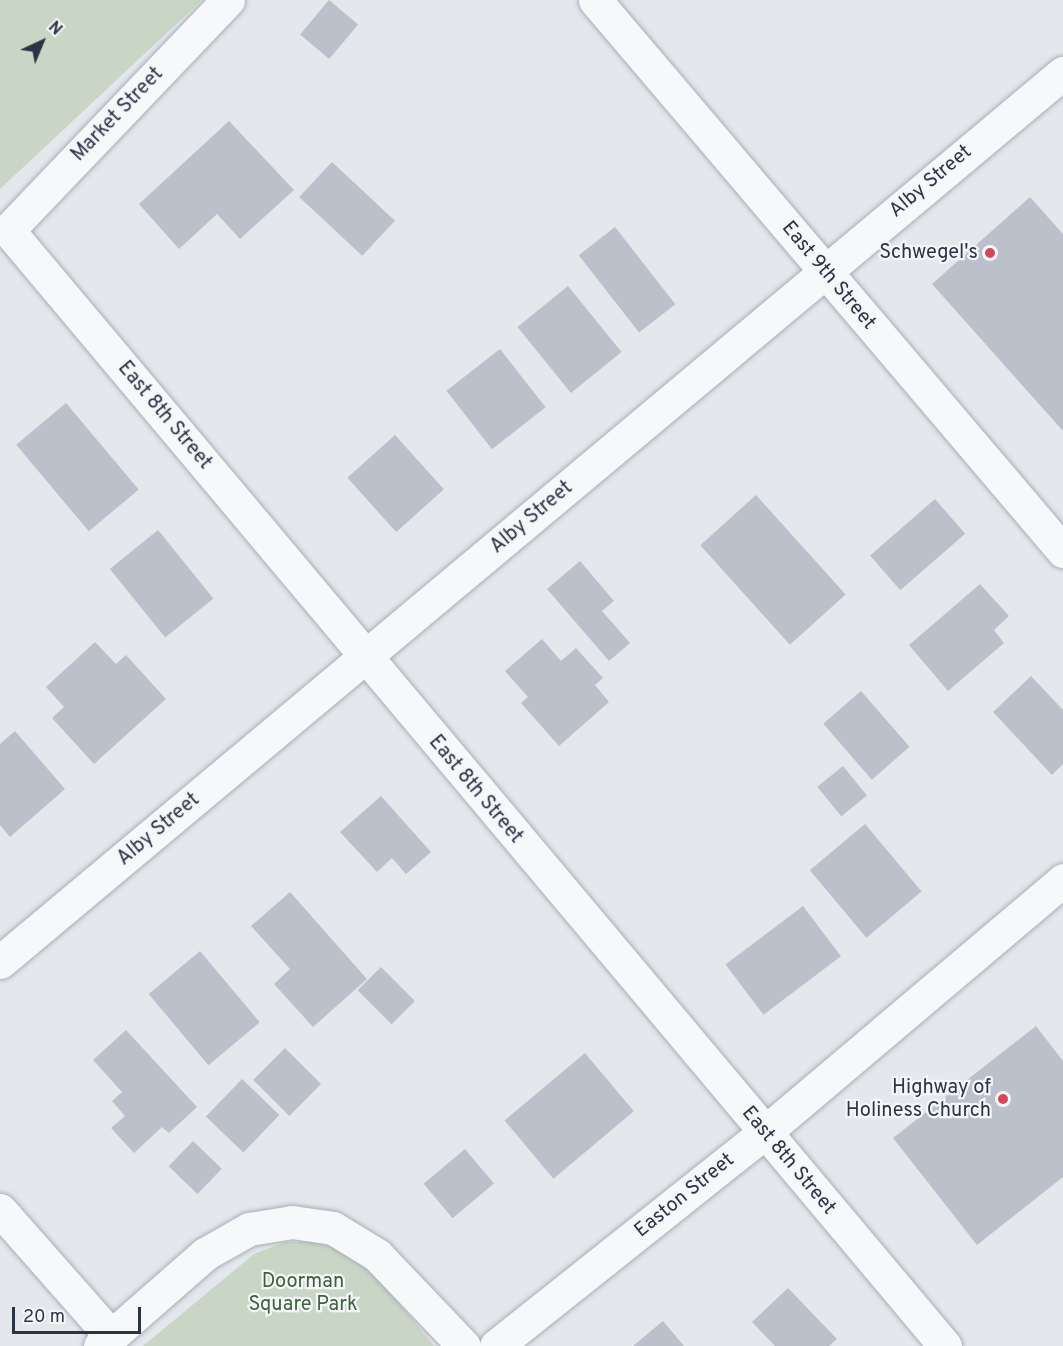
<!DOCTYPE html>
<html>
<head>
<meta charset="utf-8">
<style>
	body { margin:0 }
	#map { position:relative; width:1063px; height:1346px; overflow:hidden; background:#e4e7ec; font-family:Overpass,sans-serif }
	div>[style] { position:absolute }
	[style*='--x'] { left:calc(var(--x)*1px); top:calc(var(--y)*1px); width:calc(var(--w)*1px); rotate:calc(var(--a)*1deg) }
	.green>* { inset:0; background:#c9d6c5 }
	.building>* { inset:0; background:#bbc0ca; transform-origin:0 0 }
	.roads { filter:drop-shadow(0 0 2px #a9aeb7) drop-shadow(0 0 2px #a9aeb7) }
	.minor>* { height:33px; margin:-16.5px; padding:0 16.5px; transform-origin:16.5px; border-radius:16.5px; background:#f7f8fa }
	.dots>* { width:16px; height:16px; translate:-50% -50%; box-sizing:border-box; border:3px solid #f4f6f9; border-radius:50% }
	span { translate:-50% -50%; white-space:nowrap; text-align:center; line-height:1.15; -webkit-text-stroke:4.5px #f4f6f9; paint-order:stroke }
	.street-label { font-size:20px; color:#2b3445 }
	.poi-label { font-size:20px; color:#2b3445 }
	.right { translate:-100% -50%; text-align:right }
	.park-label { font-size:20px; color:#3f6138 }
	.north { position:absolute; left:12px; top:12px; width:60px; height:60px; -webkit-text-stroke:4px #f4f6f9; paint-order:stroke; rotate:44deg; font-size:16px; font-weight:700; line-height:24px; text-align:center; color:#2b3445 }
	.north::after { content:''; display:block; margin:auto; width:21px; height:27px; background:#2b3445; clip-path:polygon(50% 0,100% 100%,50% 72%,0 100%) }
	.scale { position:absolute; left:12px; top:1307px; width:129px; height:27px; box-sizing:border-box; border:3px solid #2b3445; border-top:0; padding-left:8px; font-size:18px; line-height:21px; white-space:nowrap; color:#2b3445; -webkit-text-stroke:4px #f4f6f9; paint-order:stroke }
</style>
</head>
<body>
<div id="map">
	<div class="green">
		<div style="clip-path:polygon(0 0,202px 0,0 189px)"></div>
		<div style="clip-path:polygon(285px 1242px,317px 1242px,348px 1253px,374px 1272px,434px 1346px,143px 1346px,254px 1254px)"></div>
	</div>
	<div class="building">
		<div style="left:329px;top:0;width:38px;height:45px;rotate:40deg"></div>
		<div style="clip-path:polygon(229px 121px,294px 190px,240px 239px,217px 214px,179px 249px,139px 204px)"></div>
		<div style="left:332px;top:162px;width:86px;height:48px;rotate:43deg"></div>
		<div style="clip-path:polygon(1030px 197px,1063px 234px,1063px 431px,932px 284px)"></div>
		<div style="left:615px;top:227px;width:98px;height:46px;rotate:52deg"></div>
		<div style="left:568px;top:286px;width:85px;height:65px;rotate:51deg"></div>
		<div style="left:500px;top:349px;width:74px;height:68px;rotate:52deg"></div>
		<div style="left:66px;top:403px;width:113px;height:65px;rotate:50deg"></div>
		<div style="left:395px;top:435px;width:73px;height:64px;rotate:48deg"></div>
		<div style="left:756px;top:495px;width:134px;height:75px;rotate:48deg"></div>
		<div style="left:935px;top:499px;width:46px;height:86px;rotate:49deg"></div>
		<div style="left:158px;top:530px;width:88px;height:62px;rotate:51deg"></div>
		<div style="clip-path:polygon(580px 561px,614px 601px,602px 611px,630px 643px,609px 661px,547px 589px)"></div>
		<div style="clip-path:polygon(980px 584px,1009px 616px,994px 630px,1004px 643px,948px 691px,909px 645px)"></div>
		<div style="clip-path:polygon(542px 639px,561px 661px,576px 648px,603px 678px,595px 685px,609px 702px,559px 746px,521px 703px,528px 697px,505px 671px)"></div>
		<div style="clip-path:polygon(95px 642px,116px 664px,126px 655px,166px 699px,94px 764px,52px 718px,64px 707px,46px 687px)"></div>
		<div style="clip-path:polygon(1031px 676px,1063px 710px,1063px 764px,1052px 775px,993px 712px)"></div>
		<div style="left:861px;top:691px;width:74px;height:50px;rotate:49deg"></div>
		<div style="clip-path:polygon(15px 731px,65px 789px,10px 837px,0 825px,0 744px)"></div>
		<div style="left:843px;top:766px;width:38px;height:33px;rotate:51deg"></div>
		<div style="clip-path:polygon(381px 796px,431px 852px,406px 874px,392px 858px,377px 872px,340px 832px)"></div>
		<div style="left:865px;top:824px;width:88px;height:72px;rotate:50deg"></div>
		<div style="clip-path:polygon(290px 892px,367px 979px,313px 1027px,274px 984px,290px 969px,251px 926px)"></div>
		<div style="left:803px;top:906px;width:63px;height:97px;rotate:53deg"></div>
		<div style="left:200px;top:951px;width:93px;height:67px;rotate:50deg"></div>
		<div style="left:381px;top:967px;width:48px;height:33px;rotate:45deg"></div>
		<div style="clip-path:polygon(1036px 1026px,1063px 1061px,1063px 1177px,977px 1245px,893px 1138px)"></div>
		<div style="clip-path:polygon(126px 1030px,197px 1107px,169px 1133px,162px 1127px,134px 1153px,111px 1128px,125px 1116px,112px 1101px,122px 1092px,93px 1060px)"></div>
		<div style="left:285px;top:1048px;width:51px;height:45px;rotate:45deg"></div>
		<div style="left:585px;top:1053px;width:76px;height:105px;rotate:50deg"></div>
		<div style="left:242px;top:1079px;width:52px;height:52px;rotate:44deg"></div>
		<div style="left:193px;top:1141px;width:40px;height:35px;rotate:44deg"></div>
		<div style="left:465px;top:1149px;width:45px;height:54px;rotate:50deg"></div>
		<div style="clip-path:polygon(788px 1288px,837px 1339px,829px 1346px,775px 1346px,752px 1322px)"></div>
		<div style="clip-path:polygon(663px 1321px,684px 1346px,633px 1346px)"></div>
	</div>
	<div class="roads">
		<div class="minor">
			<div style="--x:228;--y:0;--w:318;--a:133.7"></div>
			<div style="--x:8;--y:230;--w:1457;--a:49.98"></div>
			<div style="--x:595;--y:0;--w:723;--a:49.66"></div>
			<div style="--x:0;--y:962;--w:1386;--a:-39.91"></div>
			<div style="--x:0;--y:1210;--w:168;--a:48.6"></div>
			<div style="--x:100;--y:1346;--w:140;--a:-41.2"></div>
			<div style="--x:205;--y:1254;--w:51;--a:-29.6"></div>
			<div style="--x:249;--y:1229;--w:44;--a:-9.2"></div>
			<div style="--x:292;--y:1222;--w:41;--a:8.3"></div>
			<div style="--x:333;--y:1228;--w:52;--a:31.5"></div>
			<div style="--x:377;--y:1255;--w:126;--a:46.3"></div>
			<div style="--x:496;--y:1346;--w:342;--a:-38.5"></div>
			<div style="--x:764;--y:1133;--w:392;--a:-40.2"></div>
		</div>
	</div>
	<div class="dots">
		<div style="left:990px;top:253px;background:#d1495b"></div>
		<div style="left:1003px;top:1099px;background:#d1495b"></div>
	</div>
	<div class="street-label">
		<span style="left:118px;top:115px;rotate:-46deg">Market Street</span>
		<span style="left:931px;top:182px;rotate:-40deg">Alby Street</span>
		<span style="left:828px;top:276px;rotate:50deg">East 9th Street</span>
		<span style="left:164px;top:416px;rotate:50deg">East 8th Street</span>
		<span style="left:532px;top:518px;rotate:-40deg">Alby Street</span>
		<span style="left:475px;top:790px;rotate:50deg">East 8th Street</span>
		<span style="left:159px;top:830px;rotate:-40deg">Alby Street</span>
		<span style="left:788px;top:1161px;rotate:50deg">East 8th Street</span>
		<span style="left:685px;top:1196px;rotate:-39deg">Easton Street</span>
	</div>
	<div class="poi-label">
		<span class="right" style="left:978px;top:253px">Schwegel's</span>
		<span class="right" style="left:991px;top:1100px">Highway of<br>Holiness Church</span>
	</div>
	<div class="park-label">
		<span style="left:303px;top:1294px">Doorman<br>Square Park</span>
	</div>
	<div class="north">N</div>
	<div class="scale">20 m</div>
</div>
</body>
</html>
